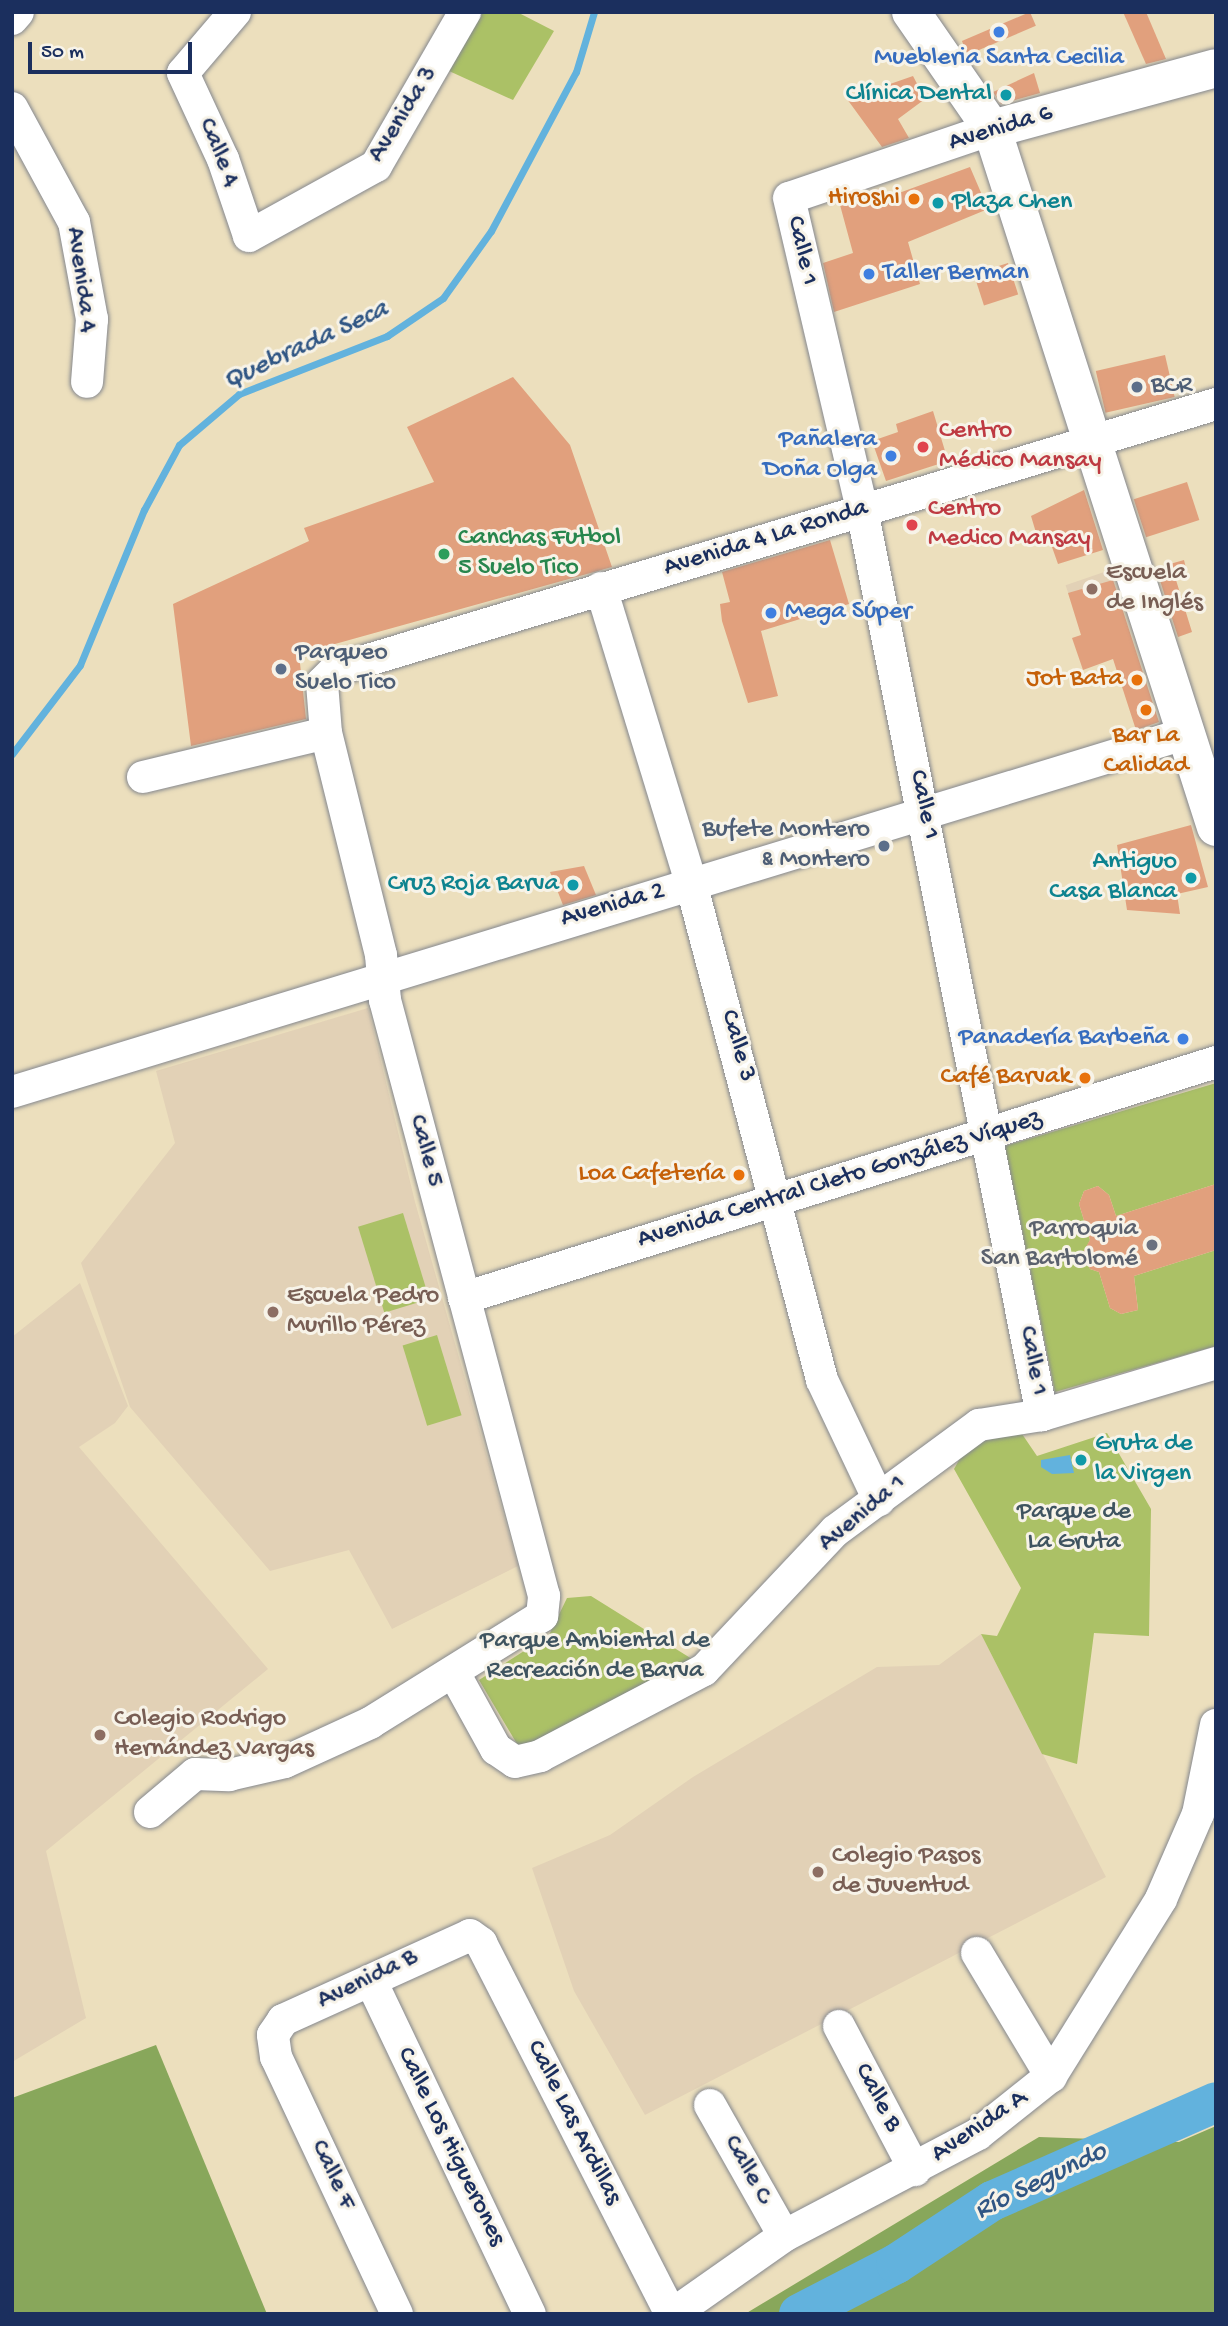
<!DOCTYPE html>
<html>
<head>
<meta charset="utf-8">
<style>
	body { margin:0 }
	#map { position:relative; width:1228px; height:2326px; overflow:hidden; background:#ecdfbd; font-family:"Gochi Hand",sans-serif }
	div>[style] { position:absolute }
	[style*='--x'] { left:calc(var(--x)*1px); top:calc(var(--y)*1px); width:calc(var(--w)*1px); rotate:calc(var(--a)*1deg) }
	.built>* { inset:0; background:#e2d1b6; transform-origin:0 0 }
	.green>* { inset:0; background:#abc166; transform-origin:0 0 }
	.forest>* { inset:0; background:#88a75b }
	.water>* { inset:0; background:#62b2dd }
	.stream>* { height:7px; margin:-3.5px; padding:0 3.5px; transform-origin:3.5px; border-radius:3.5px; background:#62b2dd }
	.river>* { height:40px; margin:-20px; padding:0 20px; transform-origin:20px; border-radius:20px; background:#62b2dd }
	.building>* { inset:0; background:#e1a07d; transform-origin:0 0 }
	.roads { filter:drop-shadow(0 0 2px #84878e) drop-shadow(0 0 2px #84878e) }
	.minor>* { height:32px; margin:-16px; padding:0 16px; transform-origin:16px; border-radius:16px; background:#fff }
	.major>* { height:38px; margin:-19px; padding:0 19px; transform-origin:19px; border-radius:19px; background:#fff }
	.dots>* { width:19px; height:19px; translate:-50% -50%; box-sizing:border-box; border:4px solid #f7f3e8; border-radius:50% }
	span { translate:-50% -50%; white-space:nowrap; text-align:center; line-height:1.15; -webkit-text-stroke:6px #f7f3e8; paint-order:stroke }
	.shop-label { font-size:26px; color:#366cbe }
	.left { translate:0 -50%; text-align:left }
	.right { translate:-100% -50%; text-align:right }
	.culture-label { font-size:26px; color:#0d838f }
	.street-label { font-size:26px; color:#1b2f5e }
	.food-label { font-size:26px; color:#c56008 }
	.service-label { font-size:26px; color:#4e5e75 }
	.health-label { font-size:26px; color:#be3a42 }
	.leisure-label { font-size:26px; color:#27864d }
	.education-label { font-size:26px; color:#785e54 }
	.worship-label { font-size:26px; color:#5b616d }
	.park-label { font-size:26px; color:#3f5460 }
	.water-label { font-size:28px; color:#305684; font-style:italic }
	.frame { position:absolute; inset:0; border:14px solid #1b2f5e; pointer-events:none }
	.scale { position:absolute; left:28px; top:42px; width:164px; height:32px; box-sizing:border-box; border:4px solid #1b2f5e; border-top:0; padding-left:9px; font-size:21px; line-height:24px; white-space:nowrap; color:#1b2f5e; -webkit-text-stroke:5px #f7f3e8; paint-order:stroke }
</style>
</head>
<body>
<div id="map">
	<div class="built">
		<div style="left:1110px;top:570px;width:24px;height:47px;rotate:71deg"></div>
		<div style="clip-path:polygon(368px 1008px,415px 1202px,518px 1566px,392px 1629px,349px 1550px,270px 1571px,130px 1407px,81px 1263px,175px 1143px,156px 1071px)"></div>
		<div style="clip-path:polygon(80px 1283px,128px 1406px,115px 1423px,79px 1447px,268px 1669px,46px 1851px,86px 2018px,12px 2062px,12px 1337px)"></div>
		<div style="clip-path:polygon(981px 1634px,1106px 1877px,645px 2115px,574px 1991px,532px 1868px,610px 1835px,693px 1777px,877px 1667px,939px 1665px)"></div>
	</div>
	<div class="green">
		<div style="clip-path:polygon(483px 12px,517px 12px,554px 31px,513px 100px,449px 71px)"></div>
		<div style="clip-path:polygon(1216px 1083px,1216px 1184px,1116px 1216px,1109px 1195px,1098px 1186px,1084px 1191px,1079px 1204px,1090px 1240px,1084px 1252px,1090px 1269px,1099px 1272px,1110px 1308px,1121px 1314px,1138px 1310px,1134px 1276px,1216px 1250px,1216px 1346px,1055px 1392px,1005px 1146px)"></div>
		<div style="left:403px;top:1213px;width:90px;height:47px;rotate:73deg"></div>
		<div style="left:437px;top:1335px;width:84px;height:36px;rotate:73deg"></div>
		<div style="clip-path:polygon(1020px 1431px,1037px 1456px,1107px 1433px,1151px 1509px,1149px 1636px,1094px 1633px,1077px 1764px,1042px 1754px,981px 1634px,997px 1636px,1021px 1588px,954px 1469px,967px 1446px)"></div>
		<div style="clip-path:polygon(591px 1596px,692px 1659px,520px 1749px,479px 1680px,549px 1635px,567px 1598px)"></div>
	</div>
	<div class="forest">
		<div style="clip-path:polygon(156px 2045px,267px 2314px,12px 2314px,12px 2098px)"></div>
		<div style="clip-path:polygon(1216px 2126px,1216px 2314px,745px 2314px,1039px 2137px,1179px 2142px)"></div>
	</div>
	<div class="water">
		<div style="clip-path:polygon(1070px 1455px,1074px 1473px,1052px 1474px,1041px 1467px,1041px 1460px)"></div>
	</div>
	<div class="stream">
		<div style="--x:12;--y:754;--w:112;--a:-52.6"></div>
		<div style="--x:80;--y:665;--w:168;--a:-67.6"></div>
		<div style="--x:144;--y:510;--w:74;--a:-61.7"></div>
		<div style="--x:179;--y:445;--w:79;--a:-40.4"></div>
		<div style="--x:239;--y:394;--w:159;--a:-21.4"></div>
		<div style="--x:387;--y:336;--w:68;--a:-34.2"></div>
		<div style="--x:443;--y:298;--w:82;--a:-54.4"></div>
		<div style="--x:491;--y:231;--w:180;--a:-61.9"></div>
		<div style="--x:576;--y:72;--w:63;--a:-73.3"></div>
	</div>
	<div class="river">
		<div style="--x:799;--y:2314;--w:109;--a:-27.3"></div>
		<div style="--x:896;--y:2264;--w:115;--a:-33.3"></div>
		<div style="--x:992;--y:2201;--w:245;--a:-23.8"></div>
	</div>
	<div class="building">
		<div style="left:1030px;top:12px;width:15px;height:74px;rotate:67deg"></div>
		<div style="clip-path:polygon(1123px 12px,1146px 12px,1166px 59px,1146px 64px)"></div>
		<div style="clip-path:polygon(1034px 73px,1040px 93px,1001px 104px,993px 92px)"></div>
		<div style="clip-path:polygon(913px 76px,925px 99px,898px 119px,909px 138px,882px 147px,847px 99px)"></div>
		<div style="clip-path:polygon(970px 167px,988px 209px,908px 242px,920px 284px,834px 312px,823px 263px,853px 253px,840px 205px,883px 187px,888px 197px)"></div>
		<div style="left:1008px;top:263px;width:33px;height:36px;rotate:72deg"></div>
		<div style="left:1165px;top:355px;width:43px;height:71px;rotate:77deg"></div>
		<div style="clip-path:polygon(513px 377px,570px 445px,612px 567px,299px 654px,306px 719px,191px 746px,173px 604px,309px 541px,304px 528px,434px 482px,407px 427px)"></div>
		<div style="clip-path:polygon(933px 411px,948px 461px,886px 481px,872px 441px,898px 432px,896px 424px)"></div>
		<div style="left:1187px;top:482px;width:40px;height:56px;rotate:72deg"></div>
		<div style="clip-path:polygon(1084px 490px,1103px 550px,1058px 564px,1047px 533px,1037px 536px,1031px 516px)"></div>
		<div style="clip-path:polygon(830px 540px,849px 604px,761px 631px,778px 696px,748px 703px,722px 621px,720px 604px,730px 602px,722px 572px)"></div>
		<div style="clip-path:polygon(1184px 560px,1188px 576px,1176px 580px,1192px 632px,1178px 637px,1156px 568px)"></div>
		<div style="clip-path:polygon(1113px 580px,1159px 722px,1136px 730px,1113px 659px,1083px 670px,1072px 638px,1081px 635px,1068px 593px)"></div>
		<div style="clip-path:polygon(1191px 825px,1208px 887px,1177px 894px,1180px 914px,1127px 910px,1117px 845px)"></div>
		<div style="clip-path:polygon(584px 866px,596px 895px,563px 905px,550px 872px)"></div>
		<div style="clip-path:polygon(1216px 1184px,1216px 1250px,1134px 1276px,1138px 1310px,1121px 1314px,1110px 1308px,1099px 1272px,1090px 1269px,1083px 1252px,1090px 1240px,1079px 1204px,1084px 1191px,1098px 1186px,1109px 1195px,1116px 1216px)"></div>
	</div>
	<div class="roads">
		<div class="minor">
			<div style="--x:235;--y:12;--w:80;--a:130.4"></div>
			<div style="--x:183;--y:73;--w:95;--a:65.1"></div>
			<div style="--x:223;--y:159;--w:81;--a:71.3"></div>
			<div style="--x:249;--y:236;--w:145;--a:-28.9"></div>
			<div style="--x:376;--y:166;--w:178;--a:-60"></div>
			<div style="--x:12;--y:19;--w:9;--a:-49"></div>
			<div style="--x:12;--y:108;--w:130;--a:61.5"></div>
			<div style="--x:74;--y:222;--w:99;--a:79.5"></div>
			<div style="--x:92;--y:319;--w:63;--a:94.5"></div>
			<div style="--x:992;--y:129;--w:214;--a:161.2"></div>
			<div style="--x:789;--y:198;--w:320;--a:76.8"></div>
			<div style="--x:862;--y:510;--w:923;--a:78.75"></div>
			<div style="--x:601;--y:588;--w:308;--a:73"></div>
			<div style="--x:691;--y:883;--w:514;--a:75.23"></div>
			<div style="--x:822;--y:1380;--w:133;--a:64.6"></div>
			<div style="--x:143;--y:777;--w:188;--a:-13.5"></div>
			<div style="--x:12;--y:1092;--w:1230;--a:-16.98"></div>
			<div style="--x:464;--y:1298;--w:788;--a:-17.42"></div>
			<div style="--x:454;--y:1673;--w:87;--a:61.1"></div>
			<div style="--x:496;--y:1749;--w:23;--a:34"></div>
			<div style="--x:515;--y:1762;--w:26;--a:-13"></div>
			<div style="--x:540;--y:1756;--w:185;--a:-27.7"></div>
			<div style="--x:704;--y:1670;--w:191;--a:-46.7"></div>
			<div style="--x:835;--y:1531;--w:179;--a:-36.4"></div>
			<div style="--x:979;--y:1425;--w:64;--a:-9"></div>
			<div style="--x:1042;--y:1415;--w:182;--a:-16.6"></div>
			<div style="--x:150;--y:1812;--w:59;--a:-40.2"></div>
			<div style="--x:195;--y:1774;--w:34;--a:2"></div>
			<div style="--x:229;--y:1775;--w:57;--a:-13.1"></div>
			<div style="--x:285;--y:1762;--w:94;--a:-24.6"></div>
			<div style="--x:370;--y:1723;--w:203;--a:-31.9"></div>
			<div style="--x:542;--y:1616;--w:20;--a:-84"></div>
			<div style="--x:544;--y:1596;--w:617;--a:-104.94"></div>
			<div style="--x:385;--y:1000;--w:45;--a:-95.1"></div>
			<div style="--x:381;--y:955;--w:229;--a:-103.9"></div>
			<div style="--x:326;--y:733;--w:50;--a:-94.6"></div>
			<div style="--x:322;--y:683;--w:18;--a:-45"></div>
			<div style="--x:335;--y:670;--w:920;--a:-16.8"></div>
			<div style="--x:977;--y:1953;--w:144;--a:59"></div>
			<div style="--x:371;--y:1981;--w:369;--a:64.5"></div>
			<div style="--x:839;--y:2026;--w:163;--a:62.2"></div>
			<div style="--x:710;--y:2105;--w:150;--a:60.5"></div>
			<div style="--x:397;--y:2314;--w:284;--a:-115.2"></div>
			<div style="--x:276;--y:2057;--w:22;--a:-98"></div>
			<div style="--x:273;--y:2035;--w:18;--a:-56"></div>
			<div style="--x:283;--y:2020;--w:205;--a:-24.4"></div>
			<div style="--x:470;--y:1935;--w:14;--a:36"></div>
			<div style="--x:481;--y:1943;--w:417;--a:62.9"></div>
			<div style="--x:673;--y:2314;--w:136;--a:-35.1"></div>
			<div style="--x:784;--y:2236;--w:219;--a:-27.7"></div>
			<div style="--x:978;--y:2134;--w:93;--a:-38.5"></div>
			<div style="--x:1051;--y:2076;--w:208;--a:-58.1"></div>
			<div style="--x:1161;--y:1899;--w:93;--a:-66.5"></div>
			<div style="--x:1198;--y:1814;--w:91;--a:-78.6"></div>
		</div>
		<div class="major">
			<div style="--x:911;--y:12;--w:142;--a:55.3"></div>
			<div style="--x:992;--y:129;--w:733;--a:72.21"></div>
			<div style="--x:992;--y:129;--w:232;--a:-15.2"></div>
		</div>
	</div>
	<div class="dots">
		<div style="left:999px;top:32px;background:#3f7fe0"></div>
		<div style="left:1006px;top:95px;background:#0f9aa8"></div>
		<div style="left:914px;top:199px;background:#e8710a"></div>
		<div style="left:938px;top:203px;background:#0f9aa8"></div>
		<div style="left:869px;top:274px;background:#3f7fe0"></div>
		<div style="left:1137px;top:387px;background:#5c6f8a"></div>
		<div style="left:923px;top:447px;background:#e0444e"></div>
		<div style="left:891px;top:456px;background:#3f7fe0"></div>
		<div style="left:912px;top:525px;background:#e0444e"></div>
		<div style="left:444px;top:554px;background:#2e9e5b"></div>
		<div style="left:1092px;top:589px;background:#8d6e63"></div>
		<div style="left:771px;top:613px;background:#3f7fe0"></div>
		<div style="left:281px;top:669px;background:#5c6f8a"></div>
		<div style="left:1137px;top:680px;background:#e8710a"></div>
		<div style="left:1146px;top:710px;background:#e8710a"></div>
		<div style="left:884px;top:846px;background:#5c6f8a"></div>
		<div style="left:1191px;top:878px;background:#0f9aa8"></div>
		<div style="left:573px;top:885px;background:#0f9aa8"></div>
		<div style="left:1183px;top:1039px;background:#3f7fe0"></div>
		<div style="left:1085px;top:1078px;background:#e8710a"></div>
		<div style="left:739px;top:1175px;background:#e8710a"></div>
		<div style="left:1152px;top:1245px;background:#6b7280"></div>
		<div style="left:273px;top:1312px;background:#8d6e63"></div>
		<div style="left:1081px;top:1460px;background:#0f9aa8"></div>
		<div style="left:100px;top:1735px;background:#8d6e63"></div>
		<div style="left:818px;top:1872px;background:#8d6e63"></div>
	</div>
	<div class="shop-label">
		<span style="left:999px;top:59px">Muebleria Santa Cecilia</span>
		<span class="left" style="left:883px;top:274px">Taller Berman</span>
		<span class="right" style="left:877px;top:456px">Pañalera<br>Doña Olga</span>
		<span class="left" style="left:785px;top:613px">Mega Súper</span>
		<span class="right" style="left:1169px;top:1039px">Panadería Barbeña</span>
	</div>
	<div class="culture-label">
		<span class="right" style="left:992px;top:95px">Clínica Dental</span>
		<span class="left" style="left:952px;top:203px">Plaza Chen</span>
		<span class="right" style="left:1177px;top:878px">Antiguo<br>Casa Blanca</span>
		<span class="right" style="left:559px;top:885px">Cruz Roja Barva</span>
		<span class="left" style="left:1095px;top:1460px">Gruta de<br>la Virgen</span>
	</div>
	<div class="street-label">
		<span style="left:404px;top:115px;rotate:-58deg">Avenida 3</span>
		<span style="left:1001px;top:129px;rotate:-17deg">Avenida 6</span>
		<span style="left:218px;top:153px;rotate:68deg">Calle 4</span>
		<span style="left:801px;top:251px;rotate:77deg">Calle 1</span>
		<span style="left:80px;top:280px;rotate:82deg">Avenida 4</span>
		<span style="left:766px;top:539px;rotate:-17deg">Avenida 4 La Ronda</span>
		<span style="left:923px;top:805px;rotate:78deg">Calle 1</span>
		<span style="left:613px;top:906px;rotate:-16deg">Avenida 2</span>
		<span style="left:737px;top:1046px;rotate:74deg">Calle 3</span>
		<span style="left:425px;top:1151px;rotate:75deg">Calle 5</span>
		<span style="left:840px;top:1180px;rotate:-17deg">Avenida Central Cleto González Víquez</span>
		<span style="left:1032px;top:1361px;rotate:80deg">Calle 1</span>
		<span style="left:863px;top:1514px;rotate:-40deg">Avenida 1</span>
		<span style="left:368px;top:1980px;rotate:-26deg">Avenida B</span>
		<span style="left:877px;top:2098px;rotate:62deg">Calle B</span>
		<span style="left:573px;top:2123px;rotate:63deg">Calle Las Ardillas</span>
		<span style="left:980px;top:2127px;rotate:-34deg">Avenida A</span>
		<span style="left:450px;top:2147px;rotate:64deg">Calle Los Higuerones</span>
		<span style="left:747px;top:2170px;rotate:61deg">Calle C</span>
		<span style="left:332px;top:2175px;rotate:65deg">Calle F</span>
	</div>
	<div class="food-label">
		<span class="right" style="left:900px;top:199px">Hiroshi</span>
		<span class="right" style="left:1123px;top:680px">Jot Bata</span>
		<span style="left:1146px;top:752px">Bar La<br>Calidad</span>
		<span class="right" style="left:1071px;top:1078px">Café Barvak</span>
		<span class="right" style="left:725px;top:1175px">Loa Cafetería</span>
	</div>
	<div class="service-label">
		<span class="left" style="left:1151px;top:387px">BCR</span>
		<span class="left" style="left:295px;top:669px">Parqueo<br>Suelo Tico</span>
		<span class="right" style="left:870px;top:846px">Bufete Montero<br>&amp; Montero</span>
	</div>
	<div class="health-label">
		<span class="left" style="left:939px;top:447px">Centro<br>Médico Mansay</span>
		<span class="left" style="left:928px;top:525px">Centro<br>Medico Mansay</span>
	</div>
	<div class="leisure-label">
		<span class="left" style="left:458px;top:554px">Canchas Futbol<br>5 Suelo Tico</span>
	</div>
	<div class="education-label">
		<span class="left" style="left:1106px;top:589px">Escuela<br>de Inglés</span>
		<span class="left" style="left:287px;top:1312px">Escuela Pedro<br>Murillo Pérez</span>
		<span class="left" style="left:114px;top:1735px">Colegio Rodrigo<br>Hernández Vargas</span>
		<span class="left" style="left:832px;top:1872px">Colegio Pasos<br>de Juventud</span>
	</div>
	<div class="worship-label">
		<span class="right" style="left:1138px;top:1245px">Parroquia<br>San Bartolomé</span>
	</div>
	<div class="park-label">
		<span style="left:1074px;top:1528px">Parque de<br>La Gruta</span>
		<span style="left:595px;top:1657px">Parque Ambiental de<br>Recreación de Barva</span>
	</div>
	<div class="water-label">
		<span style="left:306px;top:346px;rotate:-25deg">Quebrada Seca</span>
		<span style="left:1041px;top:2182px;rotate:-26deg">Río Segundo</span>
	</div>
	<div class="frame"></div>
	<div class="scale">50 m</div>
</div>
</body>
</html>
